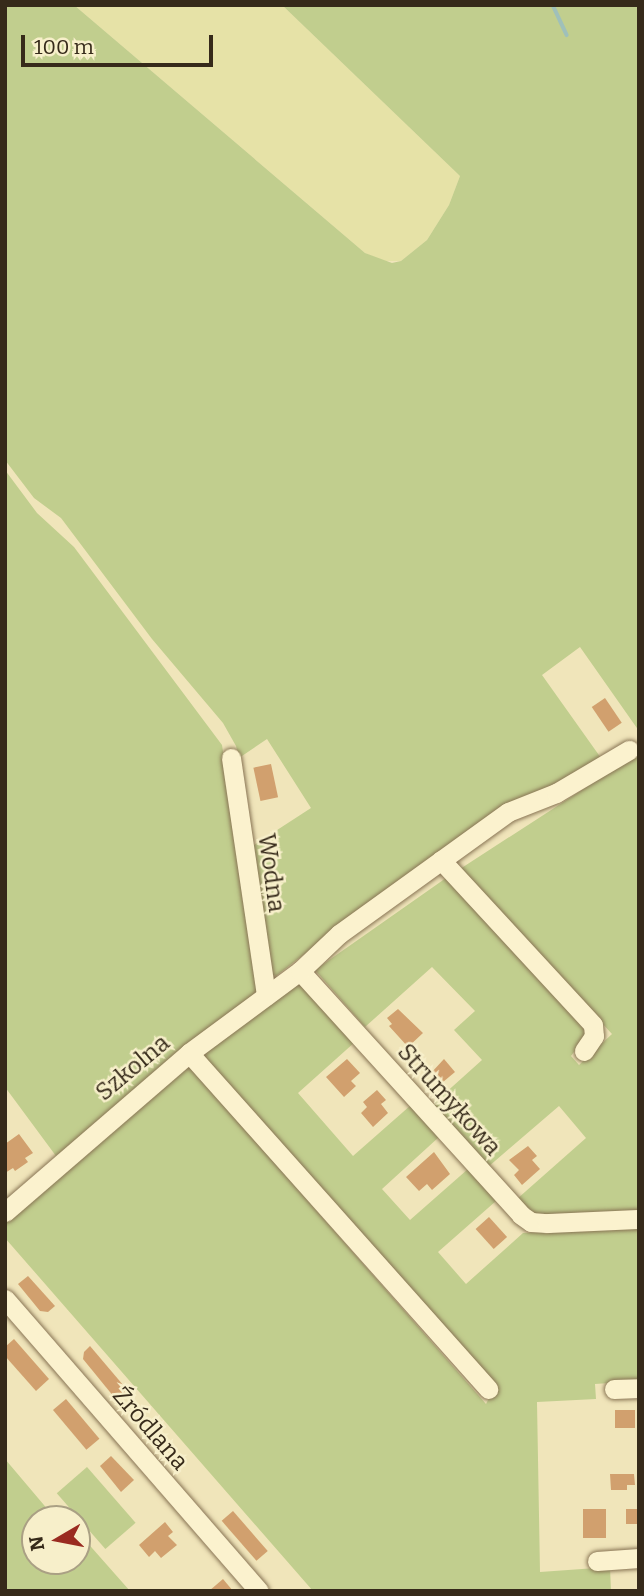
<!DOCTYPE html>
<html>
<head>
<meta charset="utf-8">
<style>
	body { margin:0 }
	#map { position:relative; width:644px; height:1596px; overflow:hidden; background:#f0e5ba; font-family:Bitter,serif }
	div>[style] { position:absolute }
	[style*='--x'] { left:calc(var(--x)*1px); top:calc(var(--y)*1px); width:calc(var(--w)*1px); rotate:calc(var(--a)*1deg) }
	.farmland>* { inset:0; background:#e6e2a7 }
	.green>* { inset:0; background:#c1ce8e; transform-origin:0 0 }
	.stream>* { height:3.5px; margin:-1.75px; padding:0 1.75px; transform-origin:1.75px; border-radius:1.75px; background:#9fc0ba }
	.building>* { inset:0; background:#d1a06e; transform-origin:0 0 }
	.roads { filter:drop-shadow(0 0 2px #887454) drop-shadow(0 0 2px #887454) }
	.minor>* { height:19px; margin:-9.5px; padding:0 9.5px; transform-origin:9.5px; border-radius:9.5px; background:#fbf2ce }
	span { translate:-50% -50%; white-space:nowrap; text-align:center; line-height:1.15; -webkit-text-stroke:5px #f7efca; paint-order:stroke }
	.street-label { font-size:24px; color:#362a1a }
	.frame { position:absolute; inset:0; border:7px solid #362a1a; pointer-events:none }
	.north { position:absolute; left:21px; top:1505px; width:70px; height:70px; box-sizing:border-box; background:#f7efca; border:2px solid #aaa084; border-radius:50%; rotate:260deg; font-size:19px; font-weight:700; line-height:28px; text-align:center; color:#362a1a }
	.north::after { content:''; display:block; margin:auto; width:24px; height:32px; background:#9a2b20; clip-path:polygon(50% 0,100% 100%,50% 72%,0 100%) }
	.scale { position:absolute; left:21px; top:35px; width:192px; height:32px; box-sizing:border-box; border:4px solid #362a1a; border-top:0; padding-left:9px; font-size:21px; line-height:24px; white-space:nowrap; color:#362a1a; -webkit-text-stroke:5px #f7efca; paint-order:stroke }
</style>
</head>
<body>
<div id="map">
	<div class="farmland">
		<div style="clip-path:polygon(74px 5px,282px 5px,460px 176px,449px 205px,427px 240px,401px 261px,383px 261px,365px 253px)"></div>
	</div>
	<div class="green">
		<div style="clip-path:polygon(5px 5px,74px 5px,365px 253px,392px 263px,401px 261px,427px 240px,449px 205px,460px 176px,282px 5px,639px 5px,639px 731px,580px 647px,542px 675px,601px 758px,338px 928px,276px 976px,269px 973px,251px 847px,311px 808px,267px 739px,239px 758px,236px 746px,223px 723px,152px 639px,61px 518px,34px 498px,5px 460px)"></div>
		<div style="clip-path:polygon(5px 470px,37px 513px,74px 547px,222px 745px,260px 992px,56px 1156px,5px 1087px)"></div>
		<div style="clip-path:polygon(639px 753px,639px 1210px,531px 1215px,517px 1199px,586px 1138px,559px 1106px,488px 1167px,433px 1104px,482px 1060px,454px 1030px,475px 1011px,432px 967px,365px 1027px,315px 970px,446px 878px,588px 1033px,571px 1056px,579px 1065px,612px 1034px,460px 869px)"></div>
		<div style="clip-path:polygon(301px 981px,355px 1042px,298px 1093px,353px 1156px,411px 1105px,439px 1137px,382px 1189px,410px 1220px,468px 1169px,496px 1201px,438px 1252px,466px 1284px,523px 1233px,639px 1226px,639px 1381px,595px 1384px,596px 1399px,537px 1402px,540px 1572px,610px 1567px,611px 1591px,313px 1591px,5px 1238px,5px 1219px,187px 1063px,486px 1404px,494px 1388px,200px 1052px)"></div>
		<div style="clip-path:polygon(5px 1459px,49px 1511px,60px 1519px,35px 1519px,35px 1561px,77px 1561px,77px 1531px,130px 1591px,5px 1591px)"></div>
		<div style="left:87px;top:1467px;width:74px;height:40px;rotate:49deg"></div>
	</div>
	<div class="stream">
		<div style="--x:553;--y:5;--w:33;--a:65"></div>
	</div>
	<div class="building">
		<div style="left:605px;top:698px;width:30px;height:16px;rotate:56deg"></div>
		<div style="left:271px;top:764px;width:34px;height:18px;rotate:78deg"></div>
		<div style="clip-path:polygon(398px 1009px,423px 1033px,408px 1047px,389px 1026px,392px 1024px,387px 1018px)"></div>
		<div style="clip-path:polygon(347px 1059px,360px 1073px,351px 1081px,356px 1086px,344px 1097px,326px 1077px)"></div>
		<div style="clip-path:polygon(444px 1059px,455px 1072px,443px 1082px,431px 1073px)"></div>
		<div style="clip-path:polygon(377px 1090px,386px 1100px,381px 1104px,388px 1113px,373px 1127px,361px 1113px,367px 1107px,363px 1102px)"></div>
		<div style="clip-path:polygon(19px 1134px,33px 1153px,25px 1158px,28px 1162px,15px 1171px,13px 1168px,5px 1173px,5px 1144px)"></div>
		<div style="clip-path:polygon(528px 1146px,537px 1156px,532px 1160px,540px 1169px,522px 1185px,514px 1175px,519px 1170px,509px 1160px)"></div>
		<div style="clip-path:polygon(434px 1152px,450px 1174px,432px 1190px,427px 1184px,419px 1191px,406px 1177px)"></div>
		<div style="left:489px;top:1217px;width:27px;height:18px;rotate:48deg"></div>
		<div style="clip-path:polygon(28px 1276px,55px 1306px,48px 1312px,40px 1311px,18px 1284px)"></div>
		<div style="clip-path:polygon(14px 1339px,49px 1379px,36px 1391px,5px 1356px,5px 1347px)"></div>
		<div style="clip-path:polygon(90px 1346px,129px 1392px,123px 1398px,114px 1397px,83px 1359px,84px 1352px)"></div>
		<div style="left:66px;top:1399px;width:52px;height:17px;rotate:50deg"></div>
		<div style="left:615px;top:1410px;width:20px;height:18px"></div>
		<div style="clip-path:polygon(111px 1456px,134px 1480px,121px 1492px,100px 1466px)"></div>
		<div style="clip-path:polygon(610px 1474px,634px 1474px,635px 1485px,627px 1485px,627px 1490px,611px 1490px)"></div>
		<div style="left:606px;top:1509px;width:29px;height:23px;rotate:90deg"></div>
		<div style="left:626px;top:1509px;width:13px;height:15px"></div>
		<div style="left:233px;top:1511px;width:53px;height:15px;rotate:49deg"></div>
		<div style="clip-path:polygon(165px 1522px,173px 1532px,168px 1536px,177px 1545px,161px 1558px,155px 1551px,149px 1557px,139px 1545px)"></div>
		<div style="clip-path:polygon(223px 1579px,233px 1591px,209px 1591px)"></div>
	</div>
	<div class="roads">
		<div class="minor">
			<div style="--x:231;--y:758;--w:240;--a:81.6"></div>
			<div style="--x:441;--y:860;--w:224;--a:47.3"></div>
			<div style="--x:593;--y:1025;--w:11;--a:85"></div>
			<div style="--x:594;--y:1036;--w:18;--a:124"></div>
			<div style="--x:300;--y:971;--w:329;--a:47.8"></div>
			<div style="--x:521;--y:1215;--w:12;--a:35"></div>
			<div style="--x:531;--y:1222;--w:16;--a:4"></div>
			<div style="--x:547;--y:1223;--w:92;--a:-2.5"></div>
			<div style="--x:189;--y:1053;--w:450;--a:48.3"></div>
			<div style="--x:5;--y:1212;--w:243;--a:-40.8"></div>
			<div style="--x:189;--y:1053;--w:138;--a:-36.5"></div>
			<div style="--x:300;--y:971;--w:54;--a:-43.5"></div>
			<div style="--x:339;--y:934;--w:208;--a:-35.8"></div>
			<div style="--x:508;--y:812;--w:52;--a:-21.6"></div>
			<div style="--x:556;--y:793;--w:85;--a:-30.5"></div>
			<div style="--x:5;--y:1299;--w:387;--a:49"></div>
			<div style="--x:614;--y:1389;--w:25;--a:-2"></div>
			<div style="--x:597;--y:1561;--w:42;--a:-4.1"></div>
		</div>
	</div>
	<div class="street-label">
		<span style="left:271px;top:873px;rotate:82deg">Wodna</span>
		<span style="left:133px;top:1068px;rotate:-40deg">Szkolna</span>
		<span style="left:449px;top:1100px;rotate:48deg">Strumykowa</span>
		<span style="left:150px;top:1429px;rotate:49deg">Źródlana</span>
	</div>
	<div class="frame"></div>
	<div class="north">N</div>
	<div class="scale">100 m</div>
</div>
</body>
</html>
